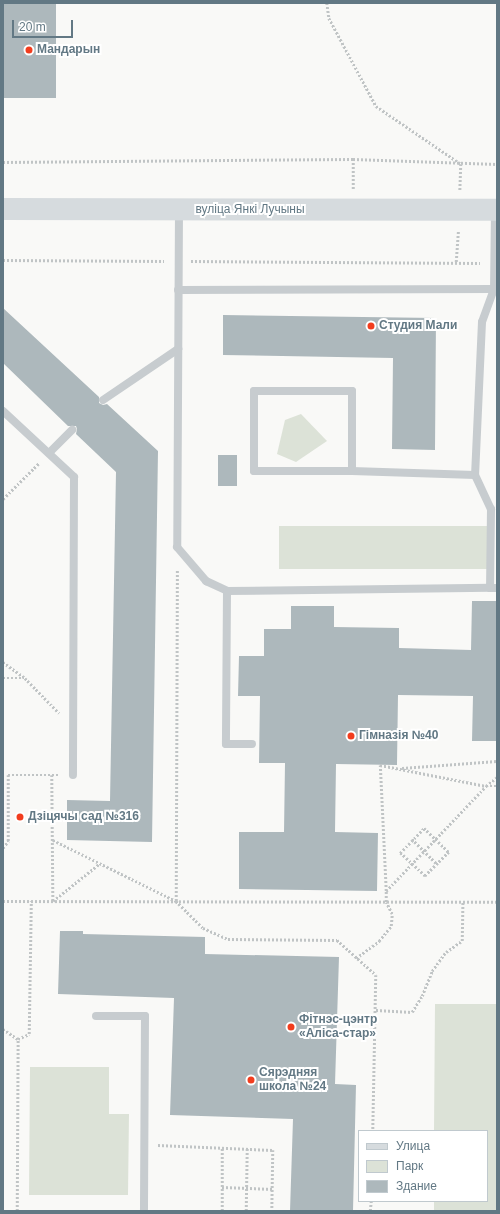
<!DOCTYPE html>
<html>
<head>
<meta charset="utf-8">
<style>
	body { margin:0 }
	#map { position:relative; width:500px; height:1214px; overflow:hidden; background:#f9f9f7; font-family:Helvetica,sans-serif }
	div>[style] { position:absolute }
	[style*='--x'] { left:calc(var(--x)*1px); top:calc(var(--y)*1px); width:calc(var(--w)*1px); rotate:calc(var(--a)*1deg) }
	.green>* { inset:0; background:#dce2d7; transform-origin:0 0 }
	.building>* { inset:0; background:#adb8bc; transform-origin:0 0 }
	.path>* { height:2.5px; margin-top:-1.25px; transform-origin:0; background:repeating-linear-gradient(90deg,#c0c4c5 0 2px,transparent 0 4px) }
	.lane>* { height:8px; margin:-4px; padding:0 4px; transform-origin:4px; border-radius:4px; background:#c7cccf }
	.secondary>* { height:22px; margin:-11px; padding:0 11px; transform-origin:11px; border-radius:11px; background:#d6dbde }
	.dots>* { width:11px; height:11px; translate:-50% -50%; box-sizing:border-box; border:2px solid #fff; border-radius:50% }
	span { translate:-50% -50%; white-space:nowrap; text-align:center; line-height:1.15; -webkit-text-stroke:4px #fff; paint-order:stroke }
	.poi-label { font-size:12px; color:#627884; font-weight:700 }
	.left { translate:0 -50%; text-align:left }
	.street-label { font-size:12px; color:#627884 }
	.frame { position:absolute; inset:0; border:4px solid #627884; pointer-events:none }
	.legend { position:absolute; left:358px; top:1130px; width:130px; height:72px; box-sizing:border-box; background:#fff; border:1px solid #c0c9ce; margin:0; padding:5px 7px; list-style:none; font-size:12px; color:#627884 }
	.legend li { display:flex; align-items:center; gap:8px; height:20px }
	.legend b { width:20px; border:1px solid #c0c9ce }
	.scale { position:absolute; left:12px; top:20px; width:61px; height:18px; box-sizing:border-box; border:2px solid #627884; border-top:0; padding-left:5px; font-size:12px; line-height:14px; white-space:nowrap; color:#627884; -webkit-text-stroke:3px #fff; paint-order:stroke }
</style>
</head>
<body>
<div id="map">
	<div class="green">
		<div style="clip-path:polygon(301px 414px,327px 441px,296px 462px,277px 454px,285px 420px)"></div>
		<div style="left:279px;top:526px;width:210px;height:43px"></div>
		<div style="clip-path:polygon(435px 1004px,497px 1004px,497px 1211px,434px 1211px,434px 1201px,487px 1201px,487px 1131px,434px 1131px)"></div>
		<div style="clip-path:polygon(30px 1067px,109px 1067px,109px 1114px,129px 1114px,128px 1195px,29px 1195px)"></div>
	</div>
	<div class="building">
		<div style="left:3px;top:3px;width:53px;height:95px"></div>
		<div style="clip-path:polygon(3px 308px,99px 397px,99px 403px,103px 405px,107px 404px,158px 451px,152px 842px,67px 840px,67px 800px,110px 801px,116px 472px,76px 434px,77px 429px,76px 426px,68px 426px,3px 363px)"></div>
		<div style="clip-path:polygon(223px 315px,436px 318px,435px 450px,392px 449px,393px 358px,223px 355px)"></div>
		<div style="left:218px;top:455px;width:19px;height:31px"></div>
		<div style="clip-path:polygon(472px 601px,497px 601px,497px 741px,472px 741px,473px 696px,398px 695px,397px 765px,336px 764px,335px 832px,378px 833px,377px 891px,239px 889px,239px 832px,284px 832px,285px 763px,259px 763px,260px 696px,238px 696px,239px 656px,264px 656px,264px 629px,291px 629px,291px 606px,334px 606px,334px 627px,399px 628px,399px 648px,471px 650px)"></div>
		<div style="clip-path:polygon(60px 931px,83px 931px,83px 934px,205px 937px,205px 954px,339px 957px,335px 1084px,356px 1085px,353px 1211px,290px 1211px,293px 1119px,170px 1115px,174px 998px,58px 994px)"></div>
	</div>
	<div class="path">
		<div style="--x:327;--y:3;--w:15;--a:82"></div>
		<div style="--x:329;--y:18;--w:100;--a:61.9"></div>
		<div style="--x:376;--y:106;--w:103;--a:34.3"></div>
		<div style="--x:461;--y:164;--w:26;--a:92"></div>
		<div style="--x:3;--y:162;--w:350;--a:-0.5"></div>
		<div style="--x:353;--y:159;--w:144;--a:2"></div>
		<div style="--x:353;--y:189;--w:30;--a:-90"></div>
		<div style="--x:3;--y:260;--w:161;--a:0.4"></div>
		<div style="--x:191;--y:261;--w:289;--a:0.4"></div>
		<div style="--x:456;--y:262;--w:31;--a:-86"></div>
		<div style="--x:3;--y:499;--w:51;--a:-45"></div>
		<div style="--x:3;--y:662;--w:27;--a:36"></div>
		<div style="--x:25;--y:678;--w:49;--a:45.8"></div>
		<div style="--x:3;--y:678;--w:21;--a:0"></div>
		<div style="--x:402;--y:768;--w:95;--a:-4.2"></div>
		<div style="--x:52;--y:775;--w:126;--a:89.5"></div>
		<div style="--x:424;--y:828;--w:35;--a:44"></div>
		<div style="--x:449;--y:852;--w:34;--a:135"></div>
		<div style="--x:425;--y:876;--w:34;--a:-137"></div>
		<div style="--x:400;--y:853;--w:35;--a:-46"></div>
		<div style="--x:412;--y:839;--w:35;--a:45"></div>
		<div style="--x:53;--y:840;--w:137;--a:26.4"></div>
		<div style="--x:176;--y:901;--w:38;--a:45"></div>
		<div style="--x:203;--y:928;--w:27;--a:24"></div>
		<div style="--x:228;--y:939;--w:109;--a:0.5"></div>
		<div style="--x:337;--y:940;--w:52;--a:41.9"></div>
		<div style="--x:376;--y:975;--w:156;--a:91.1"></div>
		<div style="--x:3;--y:848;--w:9;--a:-54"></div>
		<div style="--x:8;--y:841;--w:66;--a:-90"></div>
		<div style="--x:8;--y:775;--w:50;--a:0"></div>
		<div style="--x:386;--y:891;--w:126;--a:-92.7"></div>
		<div style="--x:380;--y:765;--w:108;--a:11.2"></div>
		<div style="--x:486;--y:786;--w:11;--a:0"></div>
		<div style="--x:3;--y:901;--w:494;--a:0.1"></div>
		<div style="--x:53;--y:901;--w:59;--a:-38.8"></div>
		<div style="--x:176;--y:901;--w:331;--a:-89.8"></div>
		<div style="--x:356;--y:958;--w:29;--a:-36"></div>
		<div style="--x:379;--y:941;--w:19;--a:-51"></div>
		<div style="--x:391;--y:926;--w:12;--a:-85"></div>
		<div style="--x:392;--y:914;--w:13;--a:-117"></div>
		<div style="--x:386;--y:902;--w:11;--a:-90"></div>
		<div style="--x:386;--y:891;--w:145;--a:-46.4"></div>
		<div style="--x:486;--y:786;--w:14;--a:-39"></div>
		<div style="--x:376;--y:1010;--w:36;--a:3"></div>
		<div style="--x:412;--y:1012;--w:19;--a:-58"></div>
		<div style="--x:422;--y:996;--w:27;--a:-68"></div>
		<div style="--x:432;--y:971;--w:24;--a:-54"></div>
		<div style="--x:446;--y:952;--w:19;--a:-35"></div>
		<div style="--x:462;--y:941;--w:39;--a:-89"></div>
		<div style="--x:3;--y:1029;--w:18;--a:34"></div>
		<div style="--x:158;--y:1145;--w:115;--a:2.5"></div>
		<div style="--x:273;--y:1150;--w:61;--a:90.9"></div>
		<div style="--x:222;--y:1187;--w:51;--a:2.2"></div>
		<div style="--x:17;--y:1211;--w:172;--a:-89.7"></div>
		<div style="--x:18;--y:1039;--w:12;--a:-24"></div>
		<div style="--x:29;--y:1034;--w:133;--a:-89.1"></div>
		<div style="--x:222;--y:1211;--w:64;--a:-90"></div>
		<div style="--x:246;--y:1211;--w:63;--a:-89.1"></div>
		<div style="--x:370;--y:1211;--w:10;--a:-84"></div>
	</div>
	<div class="lane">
		<div style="--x:179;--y:210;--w:337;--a:90.3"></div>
		<div style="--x:177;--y:547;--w:45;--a:49.5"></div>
		<div style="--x:206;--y:581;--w:23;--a:25"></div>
		<div style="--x:227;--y:591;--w:153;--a:90.4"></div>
		<div style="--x:226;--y:744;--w:26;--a:0"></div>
		<div style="--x:495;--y:210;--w:79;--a:90.7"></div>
		<div style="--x:494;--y:289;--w:35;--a:110"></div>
		<div style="--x:482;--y:322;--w:153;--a:92.6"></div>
		<div style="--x:475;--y:475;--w:38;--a:65"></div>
		<div style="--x:491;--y:509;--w:79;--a:90.7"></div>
		<div style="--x:490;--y:588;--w:7;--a:0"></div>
		<div style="--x:178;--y:290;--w:316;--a:-0.2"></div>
		<div style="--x:254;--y:391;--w:98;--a:0"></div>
		<div style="--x:352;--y:391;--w:80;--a:90"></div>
		<div style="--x:352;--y:471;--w:98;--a:180"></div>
		<div style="--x:254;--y:471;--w:80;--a:-90"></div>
		<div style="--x:103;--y:400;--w:91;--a:-34.2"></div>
		<div style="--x:3;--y:411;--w:97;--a:42.9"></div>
		<div style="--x:74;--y:477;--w:298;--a:90.2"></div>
		<div style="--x:49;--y:453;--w:33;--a:-45"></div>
		<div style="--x:352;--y:471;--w:123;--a:1.9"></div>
		<div style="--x:227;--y:591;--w:263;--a:-0.7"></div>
		<div style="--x:96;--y:1016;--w:49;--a:0"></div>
		<div style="--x:145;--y:1016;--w:195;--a:90.3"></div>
	</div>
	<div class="secondary">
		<div style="--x:3;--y:209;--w:494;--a:0.1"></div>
	</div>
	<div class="dots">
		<div style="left:29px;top:50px;background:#f23d1e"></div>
		<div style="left:371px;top:326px;background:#f23d1e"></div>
		<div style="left:351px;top:736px;background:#f23d1e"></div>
		<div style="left:20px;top:817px;background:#f23d1e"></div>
		<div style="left:291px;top:1027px;background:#f23d1e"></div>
		<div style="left:251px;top:1080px;background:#f23d1e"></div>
	</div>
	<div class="poi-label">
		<span class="left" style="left:37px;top:50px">Мандарын</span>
		<span class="left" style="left:379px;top:326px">Студия Мали</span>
		<span class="left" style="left:359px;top:736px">Гімназія №40</span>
		<span class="left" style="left:28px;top:817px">Дзіцячы сад №316</span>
		<span class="left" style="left:299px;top:1027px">Фітнэс-цэнтр<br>«Аліса-стар»</span>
		<span class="left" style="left:259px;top:1080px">Сярэдняя<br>школа №24</span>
	</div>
	<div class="street-label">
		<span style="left:250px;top:210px">вуліца Янкі Лучыны</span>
	</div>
	<div class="frame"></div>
	<ul class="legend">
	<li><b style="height:5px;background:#d6dbde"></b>Улица</li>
	<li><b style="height:11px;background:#dce2d7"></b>Парк</li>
	<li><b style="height:11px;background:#adb8bc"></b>Здание</li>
	</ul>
	<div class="scale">20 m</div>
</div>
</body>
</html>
